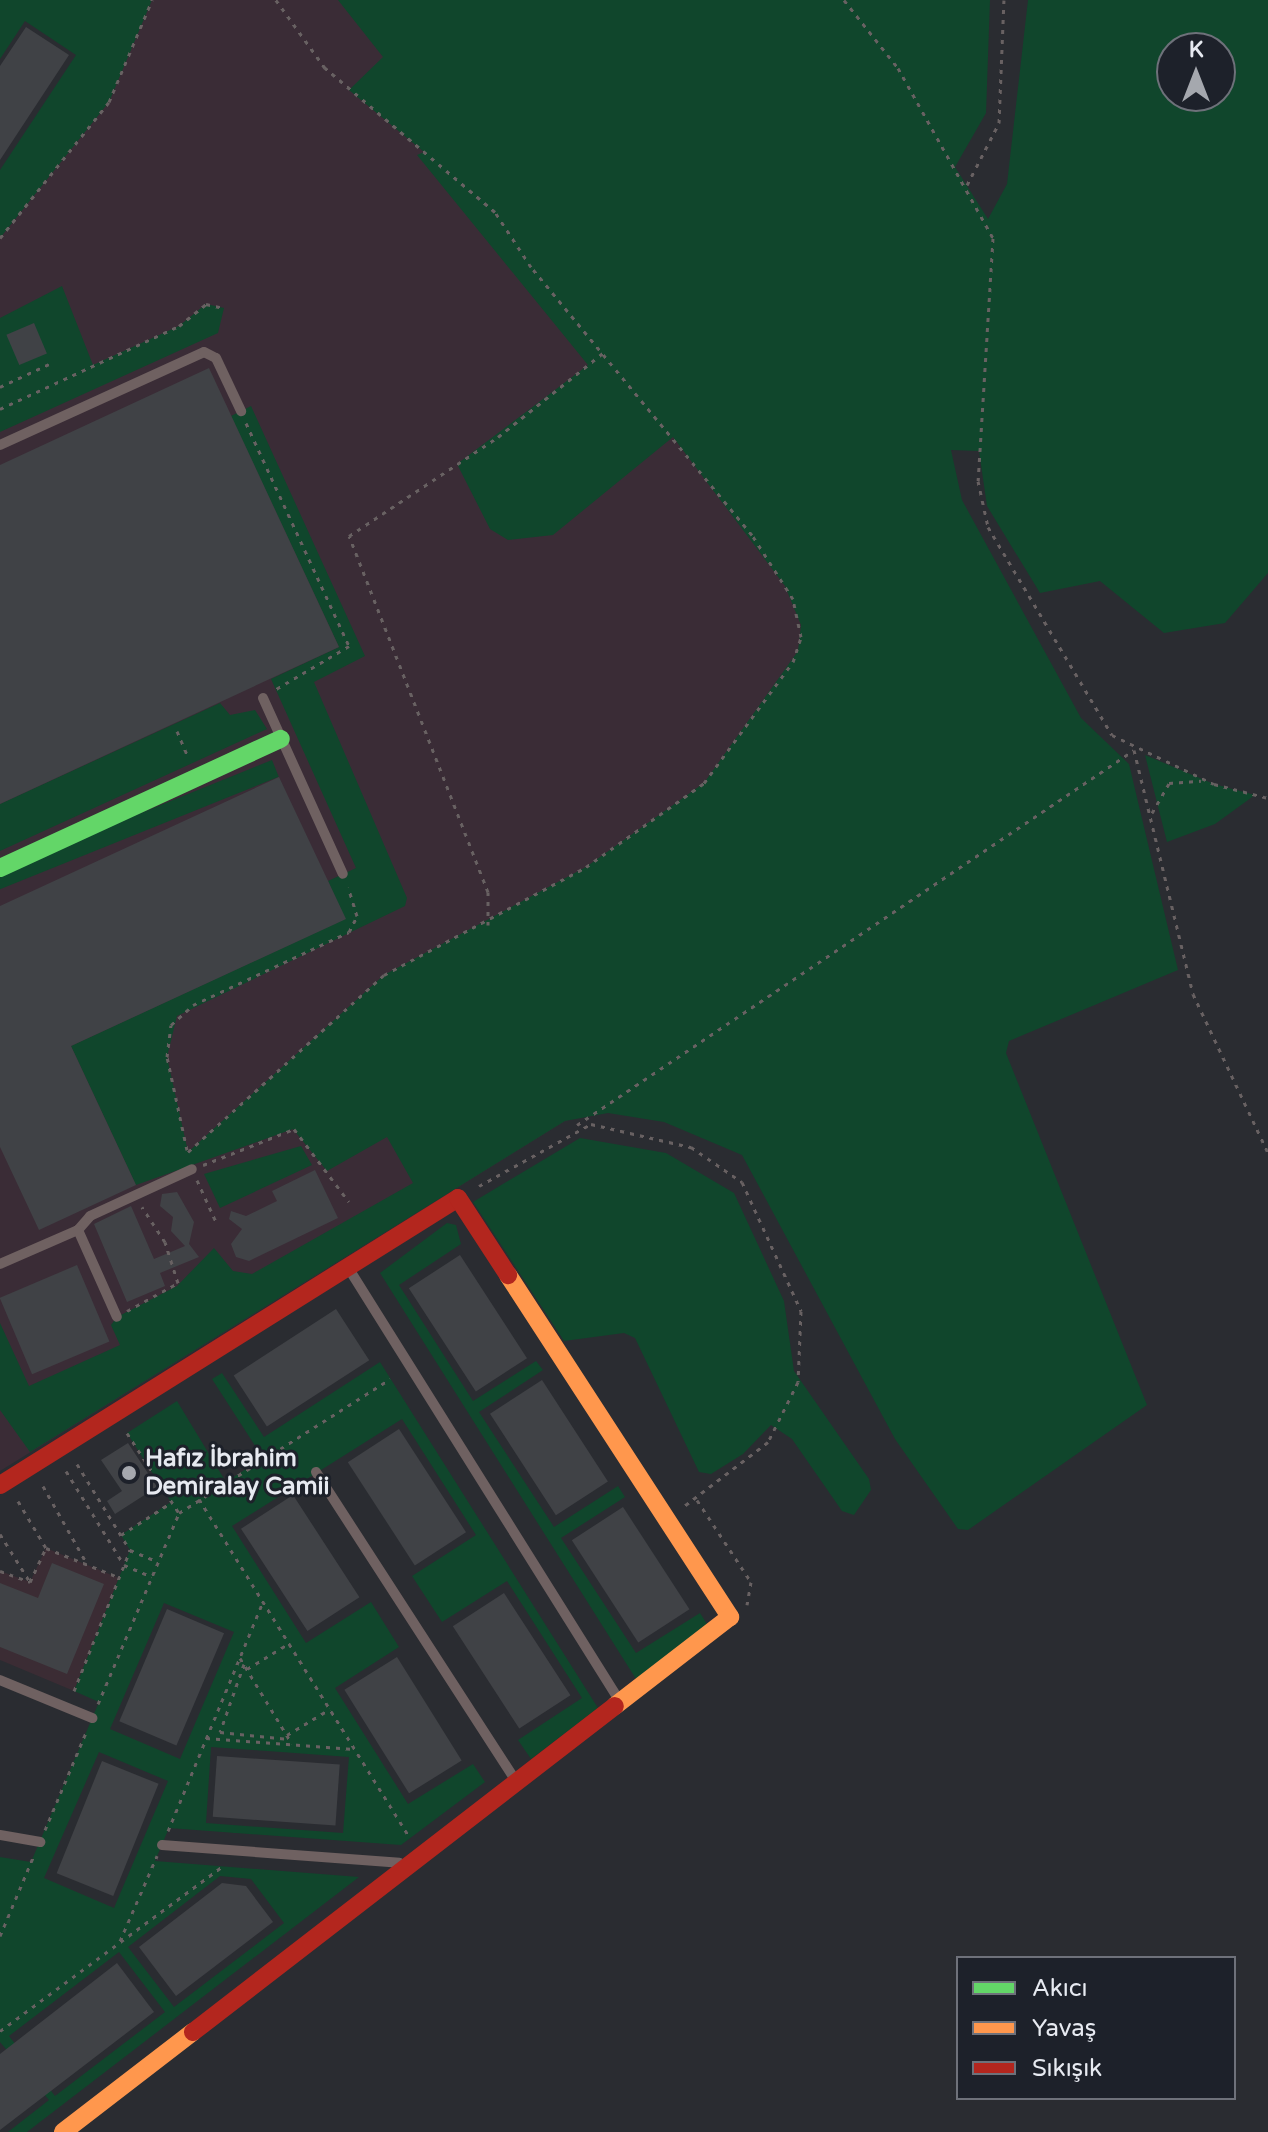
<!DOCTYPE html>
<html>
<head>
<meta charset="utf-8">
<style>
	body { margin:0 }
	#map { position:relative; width:1268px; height:2132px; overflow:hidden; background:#2a2c31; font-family:"Varela Round",sans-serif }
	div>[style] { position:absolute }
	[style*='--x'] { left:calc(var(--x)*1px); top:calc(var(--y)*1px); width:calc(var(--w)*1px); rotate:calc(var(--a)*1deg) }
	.commercial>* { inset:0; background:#3b2c34 }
	.industrial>* { inset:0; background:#3a2c36 }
	.green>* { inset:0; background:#10462c; transform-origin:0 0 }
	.building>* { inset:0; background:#404246; transform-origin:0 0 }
	.path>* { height:3px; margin-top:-1.5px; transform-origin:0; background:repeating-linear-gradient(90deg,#686162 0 4px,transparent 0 10px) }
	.lane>* { height:10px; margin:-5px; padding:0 5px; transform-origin:5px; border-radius:5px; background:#6f6161 }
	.fast>* { height:18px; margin:-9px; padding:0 9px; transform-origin:9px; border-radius:9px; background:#63d668 }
	.slow>* { height:18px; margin:-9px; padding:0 9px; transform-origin:9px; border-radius:9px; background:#ff974d }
	.jam>* { height:18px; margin:-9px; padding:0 9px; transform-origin:9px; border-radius:9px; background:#b3261e }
	.dots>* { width:22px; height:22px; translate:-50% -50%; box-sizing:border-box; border:4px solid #1d212a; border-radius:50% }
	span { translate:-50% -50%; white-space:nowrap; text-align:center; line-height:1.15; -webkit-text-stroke:6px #1d212a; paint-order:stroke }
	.poi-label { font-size:24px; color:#e7eaf1; font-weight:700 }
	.left { translate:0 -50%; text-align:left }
	.legend { position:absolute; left:956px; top:1956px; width:280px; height:144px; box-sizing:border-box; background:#1d212a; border:2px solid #6e717a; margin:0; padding:10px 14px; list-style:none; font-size:24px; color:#e7eaf1 }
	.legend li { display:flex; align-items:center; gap:16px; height:40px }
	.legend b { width:40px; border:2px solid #6e717a }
	.north { position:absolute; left:1156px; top:32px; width:80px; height:80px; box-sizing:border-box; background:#1d212a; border:2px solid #6e717a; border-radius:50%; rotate:0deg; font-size:22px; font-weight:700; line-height:32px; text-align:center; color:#e7eaf1 }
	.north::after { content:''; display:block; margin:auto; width:28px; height:36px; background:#a5a8ae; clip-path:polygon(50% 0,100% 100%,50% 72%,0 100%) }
</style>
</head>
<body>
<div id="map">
	<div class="commercial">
		<div style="clip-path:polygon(46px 1548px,119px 1578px,74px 1691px,0 1660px,0 1571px,30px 1582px)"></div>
	</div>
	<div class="industrial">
		<div style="clip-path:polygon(116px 0,418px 0,989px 801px,594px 1113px,565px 1121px,0 1471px,0 217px)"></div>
	</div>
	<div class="green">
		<div style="clip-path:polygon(0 0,152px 0,109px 102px,0 238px,0 170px,76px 55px,25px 21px,0 59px)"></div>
		<div style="clip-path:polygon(evenodd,338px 0,990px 0,986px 113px,955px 167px,988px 219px,1007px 184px,1028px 0,1268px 0,1268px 573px,1225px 623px,1164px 633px,1100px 581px,1040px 593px,987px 506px,979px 451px,951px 450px,962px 500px,1081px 718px,1129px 764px,1178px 970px,1009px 1041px,1006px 1053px,1147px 1405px,968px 1530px,958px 1529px,895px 1439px,742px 1155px,664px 1122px,608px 1113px,565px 1121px,30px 1452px,0 1410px,0 1323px,29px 1386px,120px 1345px,111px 1325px,117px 1317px,177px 1286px,214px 1248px,233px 1271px,252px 1274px,413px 1183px,387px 1137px,327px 1171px,293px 1129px,136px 1185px,71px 1046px,345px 919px,328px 881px,356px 868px,271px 679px,339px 647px,231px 416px,251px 406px,365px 656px,314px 682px,407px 898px,405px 906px,177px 1016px,167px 1057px,188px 1152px,384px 975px,586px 867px,704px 783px,798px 651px,801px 625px,785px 586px,673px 437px,553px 535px,508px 540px,490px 529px,457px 464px,588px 365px,417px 155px,424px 152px,349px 90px,383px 57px,338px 0,1172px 48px,1220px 48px,1220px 96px,1172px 96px,1172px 48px)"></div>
		<div style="clip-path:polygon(62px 286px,93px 365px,179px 326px,206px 304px,224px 308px,218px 333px,0 432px,0 318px)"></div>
		<div style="clip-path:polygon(220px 703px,230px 715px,255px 710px,267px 729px,0 851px,0 804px)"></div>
		<div style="clip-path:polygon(1145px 755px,1214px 784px,1255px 795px,1215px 824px,1167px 842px)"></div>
		<div style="left:272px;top:760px;width:18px;height:301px;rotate:68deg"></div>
		<div style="clip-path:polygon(580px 1138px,666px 1153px,734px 1193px,784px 1301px,794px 1371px,869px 1479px,871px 1490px,854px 1515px,842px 1511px,792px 1439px,771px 1425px,743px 1454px,711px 1474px,699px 1472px,635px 1338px,624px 1333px,564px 1341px,473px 1202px)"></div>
		<div style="clip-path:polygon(301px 1146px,312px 1165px,220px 1208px,204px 1174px)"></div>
		<div style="clip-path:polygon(447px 1223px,456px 1225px,461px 1244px,399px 1285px,473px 1401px,536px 1361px,543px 1370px,479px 1412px,554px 1527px,618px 1486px,625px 1497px,561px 1538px,636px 1653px,700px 1613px,707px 1624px,636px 1679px,380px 1273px)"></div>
		<div style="clip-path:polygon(evenodd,380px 1362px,598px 1708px,531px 1759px,518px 1740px,582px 1698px,507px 1581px,442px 1622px,412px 1576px,476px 1535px,402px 1419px,232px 1526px,306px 1643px,371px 1602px,399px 1647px,335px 1688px,408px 1804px,473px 1764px,485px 1782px,401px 1845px,169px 1828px,155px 1861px,359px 1877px,27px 2132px,8px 2132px,49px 2100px,0 2042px,0 1857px,31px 1862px,99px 1702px,74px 1691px,130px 1550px,121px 1535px,171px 1502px,127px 1433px,177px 1401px,226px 1482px,263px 1458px,212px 1379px,222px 1373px,264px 1437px,380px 1362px,164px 1603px,234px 1632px,180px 1759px,110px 1729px,164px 1603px,380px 1362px,211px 1747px,349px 1757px,343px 1833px,206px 1823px,211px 1747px,380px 1362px,99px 1752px,168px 1781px,114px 1908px,44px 1878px,99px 1752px,380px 1362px,220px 1876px,251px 1879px,284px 1923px,174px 2007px,128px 1947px,220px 1876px,380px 1362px,119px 1952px,165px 2012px,55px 2096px,9px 2036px,119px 1952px)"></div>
	</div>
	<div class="building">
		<div style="clip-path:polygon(26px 27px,69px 55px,0 160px,0 66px)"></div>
		<div style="left:34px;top:323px;width:33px;height:30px;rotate:67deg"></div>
		<div style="clip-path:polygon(209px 368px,339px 647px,0 804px,0 465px)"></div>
		<div style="clip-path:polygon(279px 777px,346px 919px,71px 1046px,136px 1185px,39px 1230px,0 1147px,0 906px)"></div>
		<div style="clip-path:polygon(315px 1170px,338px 1218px,249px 1261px,236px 1257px,231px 1244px,242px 1229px,229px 1219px,231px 1211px,246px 1216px,277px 1201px,272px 1191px)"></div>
		<div style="clip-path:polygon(177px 1192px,194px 1222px,189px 1244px,199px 1257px,160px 1273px,165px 1286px,127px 1302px,94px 1224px,131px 1206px,154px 1259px,185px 1246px,171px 1231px,173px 1217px,160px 1206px,162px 1194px)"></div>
		<div style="left:460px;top:1255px;width:123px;height:61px;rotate:57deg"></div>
		<div style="left:77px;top:1265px;width:83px;height:84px;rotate:67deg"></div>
		<div style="left:336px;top:1309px;width:61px;height:122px;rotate:57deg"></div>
		<div style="left:542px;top:1380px;width:121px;height:62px;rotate:57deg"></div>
		<div style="left:399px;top:1429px;width:123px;height:61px;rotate:57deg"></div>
		<div style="clip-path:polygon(128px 1443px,157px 1487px,115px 1514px,107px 1501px,122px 1491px,101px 1460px)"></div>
		<div style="left:293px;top:1495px;width:122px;height:62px;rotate:57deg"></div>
		<div style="left:623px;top:1507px;width:122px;height:61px;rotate:57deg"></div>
		<div style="clip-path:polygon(52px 1563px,104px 1584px,67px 1674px,0 1647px,0 1583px,38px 1598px)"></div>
		<div style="left:504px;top:1593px;width:122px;height:61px;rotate:57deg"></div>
		<div style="left:167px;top:1609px;width:62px;height:122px;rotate:23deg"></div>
		<div style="left:397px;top:1657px;width:122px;height:62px;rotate:58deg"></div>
		<div style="left:217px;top:1756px;width:123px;height:61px;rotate:4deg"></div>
		<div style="left:102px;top:1761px;width:61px;height:121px;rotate:22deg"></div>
		<div style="clip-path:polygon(222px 1883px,246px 1886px,273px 1922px,176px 1996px,139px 1947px)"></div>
		<div style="clip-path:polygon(117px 1963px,154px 2012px,0 2130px,0 2054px)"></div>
	</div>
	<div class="path">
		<div style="--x:844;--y:0;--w:87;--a:51.5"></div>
		<div style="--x:898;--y:68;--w:195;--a:60.8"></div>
		<div style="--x:993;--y:238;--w:243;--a:93.5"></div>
		<div style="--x:978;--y:481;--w:47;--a:77.7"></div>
		<div style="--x:988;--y:527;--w:242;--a:59.2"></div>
		<div style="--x:1112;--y:735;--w:113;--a:25.7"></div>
		<div style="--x:1214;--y:784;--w:56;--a:14.5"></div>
		<div style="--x:967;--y:185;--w:70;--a:-62.7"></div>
		<div style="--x:999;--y:123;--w:123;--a:-87.7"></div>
		<div style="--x:0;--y:238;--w:174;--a:-51.3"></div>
		<div style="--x:109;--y:102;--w:111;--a:-67.1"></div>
		<div style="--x:0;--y:387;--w:54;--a:-25.1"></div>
		<div style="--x:0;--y:409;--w:197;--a:-24.9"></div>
		<div style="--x:179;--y:326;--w:35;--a:-39"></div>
		<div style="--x:206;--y:304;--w:18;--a:13"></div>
		<div style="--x:246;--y:423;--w:246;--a:65.2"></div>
		<div style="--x:349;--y:646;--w:88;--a:149.4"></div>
		<div style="--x:177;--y:731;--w:28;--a:67"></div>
		<div style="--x:1134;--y:750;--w:251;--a:76.4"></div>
		<div style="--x:1193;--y:994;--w:176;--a:64.7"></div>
		<div style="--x:1152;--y:813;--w:34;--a:-60"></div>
		<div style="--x:1169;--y:783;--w:32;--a:-4"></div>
		<div style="--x:488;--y:925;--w:33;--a:-90"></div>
		<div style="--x:488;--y:892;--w:382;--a:-111.3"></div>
		<div style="--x:349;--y:536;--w:179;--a:-33.6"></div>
		<div style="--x:498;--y:437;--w:134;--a:-38.7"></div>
		<div style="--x:577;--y:1125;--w:671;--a:-33.95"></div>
		<div style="--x:187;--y:1150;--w:95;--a:-102.1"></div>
		<div style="--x:167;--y:1057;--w:32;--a:-83"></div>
		<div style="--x:171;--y:1025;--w:30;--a:-42"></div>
		<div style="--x:193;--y:1005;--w:172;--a:-25.1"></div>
		<div style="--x:349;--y:932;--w:18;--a:-63"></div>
		<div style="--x:357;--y:916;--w:30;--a:-107"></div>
		<div style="--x:188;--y:1152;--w:264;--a:-42.1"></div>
		<div style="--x:384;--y:975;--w:229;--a:-28.1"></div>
		<div style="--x:586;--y:867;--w:145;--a:-35.4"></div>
		<div style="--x:704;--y:783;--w:150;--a:-53.7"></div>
		<div style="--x:793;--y:662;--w:26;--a:-72"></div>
		<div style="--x:801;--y:637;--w:39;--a:-102"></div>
		<div style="--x:793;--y:599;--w:76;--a:-122.6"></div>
		<div style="--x:752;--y:535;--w:347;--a:-129.5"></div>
		<div style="--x:531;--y:267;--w:66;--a:-123.2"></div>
		<div style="--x:495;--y:212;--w:223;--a:-139.7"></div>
		<div style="--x:325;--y:68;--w:84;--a:-125.8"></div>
		<div style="--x:203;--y:1165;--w:98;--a:-21.6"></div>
		<div style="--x:294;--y:1129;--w:91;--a:53"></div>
		<div style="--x:197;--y:1180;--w:48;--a:65.6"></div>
		<div style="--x:479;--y:1186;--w:128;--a:-29"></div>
		<div style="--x:591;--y:1124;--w:103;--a:13"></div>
		<div style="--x:691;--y:1147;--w:62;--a:34.5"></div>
		<div style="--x:742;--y:1182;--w:142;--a:65.4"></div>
		<div style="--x:801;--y:1311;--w:71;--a:92.4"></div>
		<div style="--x:798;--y:1382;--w:67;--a:116.6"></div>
		<div style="--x:768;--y:1442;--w:107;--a:142.6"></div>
		<div style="--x:127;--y:1311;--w:58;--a:-28.8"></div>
		<div style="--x:178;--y:1283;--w:43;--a:-107.6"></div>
		<div style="--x:165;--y:1242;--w:42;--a:-123.3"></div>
		<div style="--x:127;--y:1433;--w:95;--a:57"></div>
		<div style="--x:77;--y:1464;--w:101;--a:58.4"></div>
		<div style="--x:130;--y:1550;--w:30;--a:23"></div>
		<div style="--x:66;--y:1471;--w:110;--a:58.3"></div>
		<div style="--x:124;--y:1565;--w:30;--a:23"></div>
		<div style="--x:43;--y:1486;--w:87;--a:60.5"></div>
		<div style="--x:199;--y:1499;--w:399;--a:58.1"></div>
		<div style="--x:697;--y:1500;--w:98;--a:56.6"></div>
		<div style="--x:751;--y:1582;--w:23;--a:100"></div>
		<div style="--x:18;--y:1501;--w:55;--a:59.2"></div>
		<div style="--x:0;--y:1534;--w:57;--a:58"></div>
		<div style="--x:121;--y:1535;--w:61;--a:-32.9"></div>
		<div style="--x:0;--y:1571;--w:32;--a:20"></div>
		<div style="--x:30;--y:1582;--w:38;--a:-65"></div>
		<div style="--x:46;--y:1548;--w:78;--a:21.9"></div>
		<div style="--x:240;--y:1658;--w:100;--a:58.8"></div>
		<div style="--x:244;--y:1664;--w:72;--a:109.4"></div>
		<div style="--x:220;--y:1732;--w:69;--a:5.8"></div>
		<div style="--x:247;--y:1669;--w:48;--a:-31.4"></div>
		<div style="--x:74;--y:1691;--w:152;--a:-68.3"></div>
		<div style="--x:98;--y:1704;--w:207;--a:-67"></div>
		<div style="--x:179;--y:1513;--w:250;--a:-32.4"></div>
		<div style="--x:287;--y:1735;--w:50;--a:-31.2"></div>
		<div style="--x:206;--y:1738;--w:148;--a:4.3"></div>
		<div style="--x:45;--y:1830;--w:108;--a:-67.2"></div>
		<div style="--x:168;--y:1831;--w:248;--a:-67.5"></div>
		<div style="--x:0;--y:1936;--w:88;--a:-67.2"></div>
		<div style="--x:120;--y:1941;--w:93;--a:-66.5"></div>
		<div style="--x:0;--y:2031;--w:276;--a:-36.5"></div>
	</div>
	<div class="lane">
		<div style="--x:0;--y:445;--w:224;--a:-24.5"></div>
		<div style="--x:204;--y:352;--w:13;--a:27"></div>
		<div style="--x:216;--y:358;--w:59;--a:64.7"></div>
		<div style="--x:263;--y:698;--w:193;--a:65.6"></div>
		<div style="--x:78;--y:1230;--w:18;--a:-49"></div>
		<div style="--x:90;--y:1216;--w:112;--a:-24.7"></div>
		<div style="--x:0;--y:1264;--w:85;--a:-23.6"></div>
		<div style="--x:78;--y:1230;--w:95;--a:65.9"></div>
		<div style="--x:349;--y:1269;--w:509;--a:57.93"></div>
		<div style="--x:316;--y:1472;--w:367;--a:57.1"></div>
		<div style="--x:0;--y:1680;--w:100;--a:22.4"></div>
		<div style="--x:0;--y:1835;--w:41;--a:9.9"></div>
		<div style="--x:162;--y:1845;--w:238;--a:4.3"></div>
	</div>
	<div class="fast">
		<div style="--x:0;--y:868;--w:309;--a:-24.7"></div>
	</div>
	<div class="slow">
		<div style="--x:508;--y:1275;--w:408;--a:57"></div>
		<div style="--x:730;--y:1617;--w:145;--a:142.3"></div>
		<div style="--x:63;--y:2132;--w:164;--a:-37.6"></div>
	</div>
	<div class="jam">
		<div style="--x:0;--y:1485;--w:540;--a:-32.07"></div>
		<div style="--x:458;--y:1198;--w:92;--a:57"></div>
		<div style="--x:193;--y:2032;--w:533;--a:-37.69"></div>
	</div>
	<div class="dots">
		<div style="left:129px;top:1473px;background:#a5a8ae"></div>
	</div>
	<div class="poi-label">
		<span class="left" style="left:145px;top:1473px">Hafız İbrahim<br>Demiralay Camii</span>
	</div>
	<ul class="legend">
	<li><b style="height:10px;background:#63d668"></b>Akıcı</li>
	<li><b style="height:10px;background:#ff974d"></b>Yavaş</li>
	<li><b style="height:10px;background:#b3261e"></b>Sıkışık</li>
	</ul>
	<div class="north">K</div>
</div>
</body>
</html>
